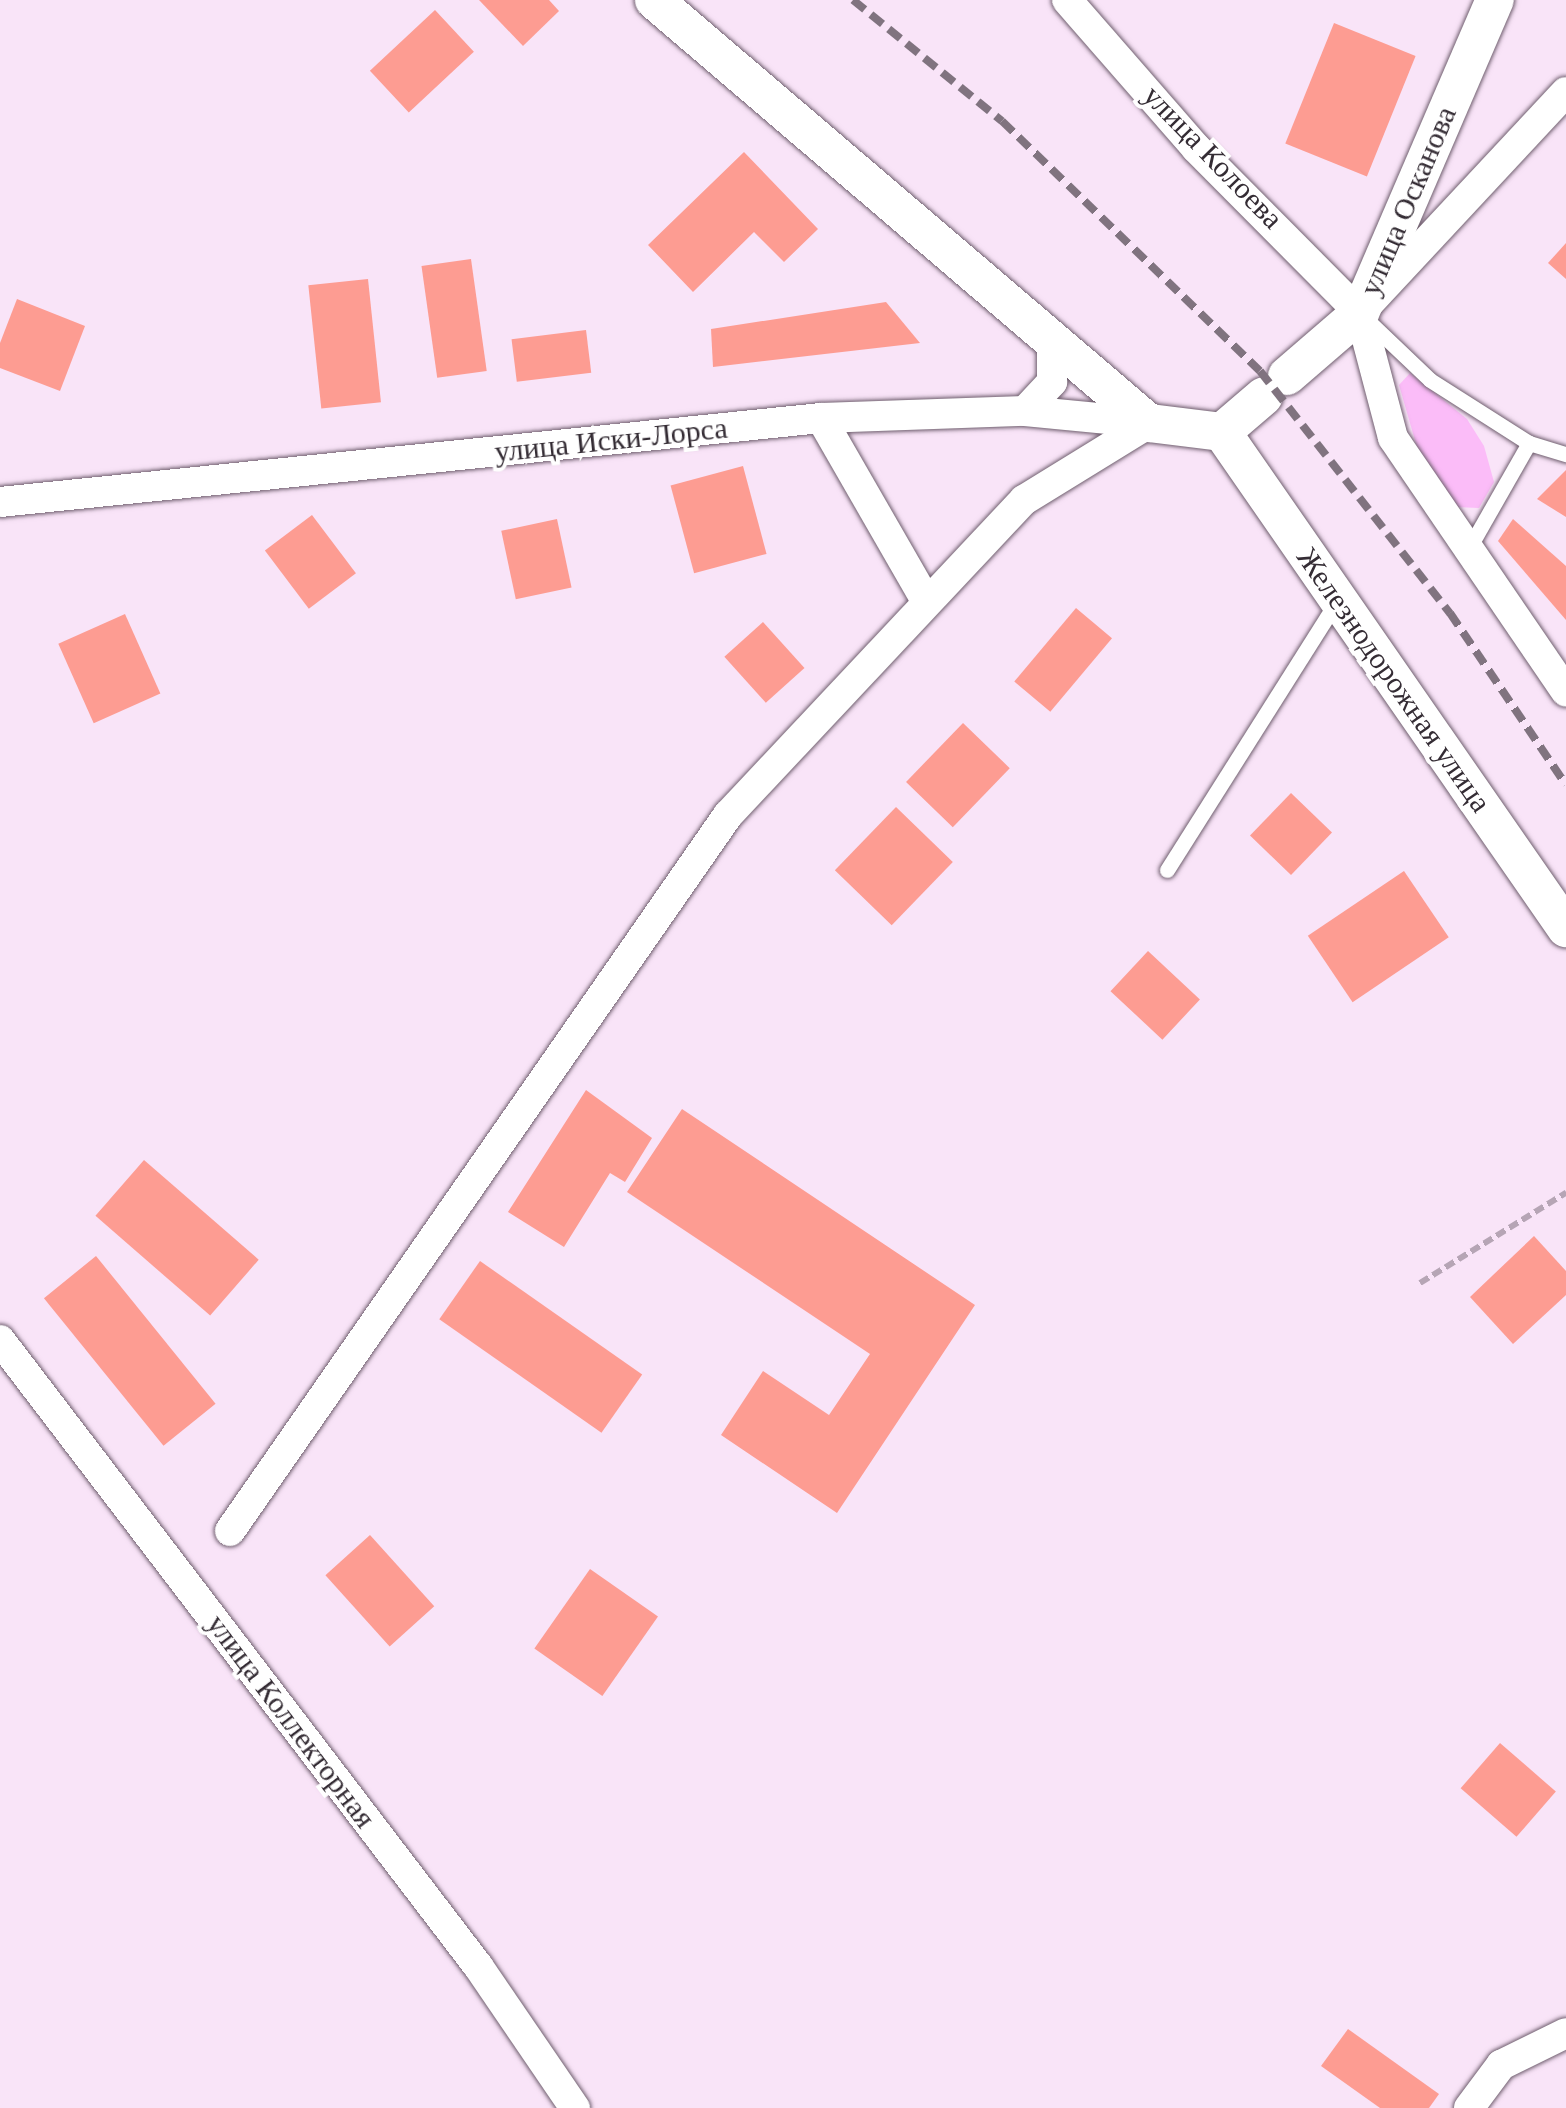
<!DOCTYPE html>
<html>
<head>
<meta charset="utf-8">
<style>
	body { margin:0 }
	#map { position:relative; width:1566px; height:2108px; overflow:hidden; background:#f9e4f8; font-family:"Times New Roman",serif }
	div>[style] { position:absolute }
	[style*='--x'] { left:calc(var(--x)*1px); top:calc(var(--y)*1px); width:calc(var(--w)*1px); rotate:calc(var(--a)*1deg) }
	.green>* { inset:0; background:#fbbcf8 }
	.building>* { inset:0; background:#fd9c92; transform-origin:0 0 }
	.path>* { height:6px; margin-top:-3px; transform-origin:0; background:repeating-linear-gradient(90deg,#b6a5b5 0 10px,transparent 0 15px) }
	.roads { filter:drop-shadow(0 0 2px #6f5e6e) drop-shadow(0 0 2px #6f5e6e) }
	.service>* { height:15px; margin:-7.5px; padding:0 7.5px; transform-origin:7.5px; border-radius:7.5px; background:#fff }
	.minor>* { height:30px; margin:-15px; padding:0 15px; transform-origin:15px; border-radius:15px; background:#fff }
	.tertiary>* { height:38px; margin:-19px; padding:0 19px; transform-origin:19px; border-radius:19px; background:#fff }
	.rail>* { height:8px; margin-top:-4px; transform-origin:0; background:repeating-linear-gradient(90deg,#80737f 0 15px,transparent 0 23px) }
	span { translate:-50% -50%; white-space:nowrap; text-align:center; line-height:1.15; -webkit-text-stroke:8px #fff; paint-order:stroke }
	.street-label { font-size:30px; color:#342c34 }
</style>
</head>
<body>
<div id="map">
	<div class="green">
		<div style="clip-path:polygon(1410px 373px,1467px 419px,1484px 446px,1494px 482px,1479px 508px,1455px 507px,1421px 461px,1399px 385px)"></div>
	</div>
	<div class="building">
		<div style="clip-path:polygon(479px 0,549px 0,559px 11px,523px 46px)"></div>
		<div style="left:435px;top:10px;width:57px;height:89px;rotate:47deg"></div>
		<div style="left:1334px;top:23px;width:88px;height:130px;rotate:22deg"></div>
		<div style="clip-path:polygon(744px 152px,818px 229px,784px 262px,754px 232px,693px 292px,648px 245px)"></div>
		<div style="clip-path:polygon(1566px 243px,1566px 279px,1548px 263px)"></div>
		<div style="left:471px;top:259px;width:113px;height:50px;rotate:82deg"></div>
		<div style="left:368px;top:279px;width:124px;height:60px;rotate:84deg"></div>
		<div style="clip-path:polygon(17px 299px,85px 326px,60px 391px,0 368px,0 343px)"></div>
		<div style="clip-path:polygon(886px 302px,920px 343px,713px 367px,711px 329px)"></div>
		<div style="left:586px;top:330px;width:43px;height:75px;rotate:83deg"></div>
		<div style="left:743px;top:466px;width:91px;height:75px;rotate:75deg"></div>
		<div style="clip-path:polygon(1566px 470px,1566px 517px,1537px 499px)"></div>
		<div style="left:312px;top:515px;width:73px;height:59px;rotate:53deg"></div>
		<div style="left:557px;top:519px;width:70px;height:57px;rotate:78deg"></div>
		<div style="clip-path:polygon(1513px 519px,1566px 566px,1566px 620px,1498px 541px)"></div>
		<div style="left:1076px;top:608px;width:47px;height:96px;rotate:40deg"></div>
		<div style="left:125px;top:614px;width:87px;height:73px;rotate:66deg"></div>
		<div style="left:763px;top:622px;width:62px;height:52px;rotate:48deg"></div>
		<div style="left:963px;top:723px;width:65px;height:82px;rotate:44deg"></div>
		<div style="left:1291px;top:793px;width:57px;height:59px;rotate:44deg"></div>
		<div style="left:896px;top:807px;width:79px;height:88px;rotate:44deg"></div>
		<div style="left:1404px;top:871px;width:80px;height:116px;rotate:56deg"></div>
		<div style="left:1148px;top:951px;width:71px;height:55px;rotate:43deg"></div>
		<div style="clip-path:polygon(586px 1090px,652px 1138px,625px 1182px,610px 1173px,564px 1247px,508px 1212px)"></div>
		<div style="clip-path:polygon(682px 1109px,975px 1305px,837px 1513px,721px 1435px,763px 1371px,829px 1415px,870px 1354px,627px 1192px)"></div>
		<div style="left:144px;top:1160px;width:152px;height:74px;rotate:41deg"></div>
		<div style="clip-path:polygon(1534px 1236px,1566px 1271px,1566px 1295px,1513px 1344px,1470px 1297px)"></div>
		<div style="left:96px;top:1256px;width:190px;height:67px;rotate:51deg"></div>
		<div style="left:480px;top:1261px;width:198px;height:71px;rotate:35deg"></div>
		<div style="left:370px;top:1535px;width:96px;height:60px;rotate:48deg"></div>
		<div style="left:590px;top:1569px;width:83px;height:97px;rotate:35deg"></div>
		<div style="left:1500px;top:1743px;width:74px;height:60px;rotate:41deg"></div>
		<div style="clip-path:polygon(1348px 2029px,1439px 2094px,1429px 2108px,1380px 2108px,1321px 2066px)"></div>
	</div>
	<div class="path">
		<div style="--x:1420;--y:1283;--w:172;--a:-31.7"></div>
	</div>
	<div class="roads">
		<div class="service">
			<div style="--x:1366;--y:319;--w:88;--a:43.6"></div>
			<div style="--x:1430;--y:380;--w:117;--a:32.5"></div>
			<div style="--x:1529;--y:443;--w:39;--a:17"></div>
			<div style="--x:1469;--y:548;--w:121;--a:-60.3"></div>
			<div style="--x:1167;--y:870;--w:318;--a:-57.7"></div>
		</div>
		<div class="minor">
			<div style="--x:1067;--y:0;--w:196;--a:48.9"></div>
			<div style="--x:1196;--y:148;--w:233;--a:45.2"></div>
			<div style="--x:1360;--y:313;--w:129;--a:75.2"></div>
			<div style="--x:1393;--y:438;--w:307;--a:55.7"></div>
			<div style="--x:1370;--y:302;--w:287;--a:-47"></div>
			<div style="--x:1025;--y:411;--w:40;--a:-47"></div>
			<div style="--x:1052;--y:382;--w:45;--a:-90"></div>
			<div style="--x:821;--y:418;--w:207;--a:60.1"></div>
			<div style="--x:0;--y:502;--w:825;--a:-5.84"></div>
			<div style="--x:821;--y:418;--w:204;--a:-2"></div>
			<div style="--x:1025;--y:411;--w:125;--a:5.5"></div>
			<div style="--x:0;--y:1340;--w:788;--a:52.64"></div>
			<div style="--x:478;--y:1966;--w:172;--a:55.7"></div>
			<div style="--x:230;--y:1531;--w:872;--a:-55.18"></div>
			<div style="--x:728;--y:815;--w:432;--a:-46.8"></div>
			<div style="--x:1024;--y:500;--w:147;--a:-31.6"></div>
			<div style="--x:1469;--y:2108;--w:54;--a:-53.3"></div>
			<div style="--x:1501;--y:2065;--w:72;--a:-26.2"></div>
		</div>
		<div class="tertiary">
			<div style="--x:654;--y:0;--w:651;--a:40.52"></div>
			<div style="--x:1149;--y:423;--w:74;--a:7"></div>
			<div style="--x:1287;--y:376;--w:96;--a:-40.8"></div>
			<div style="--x:1360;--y:313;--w:341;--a:-66.7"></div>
			<div style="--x:1222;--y:432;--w:604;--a:55.26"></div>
			<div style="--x:1222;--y:432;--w:55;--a:-40.6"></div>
		</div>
	</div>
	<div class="rail">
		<div style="--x:853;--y:0;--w:192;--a:39.1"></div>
		<div style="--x:1002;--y:121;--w:359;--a:44.1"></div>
		<div style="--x:1260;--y:371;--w:308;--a:51.9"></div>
		<div style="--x:1450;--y:613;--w:207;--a:56"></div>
	</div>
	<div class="street-label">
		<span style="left:1213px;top:157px;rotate:46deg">улица Колоева</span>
		<span style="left:1408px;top:201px;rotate:-67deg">улица Осканова</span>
		<span style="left:611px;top:440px;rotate:-6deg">улица Иски-Лорса</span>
		<span style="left:1394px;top:680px;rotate:55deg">Железнодорожная улица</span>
		<span style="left:291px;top:1721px;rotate:53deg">улица Коллекторная</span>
	</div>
</div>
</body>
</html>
